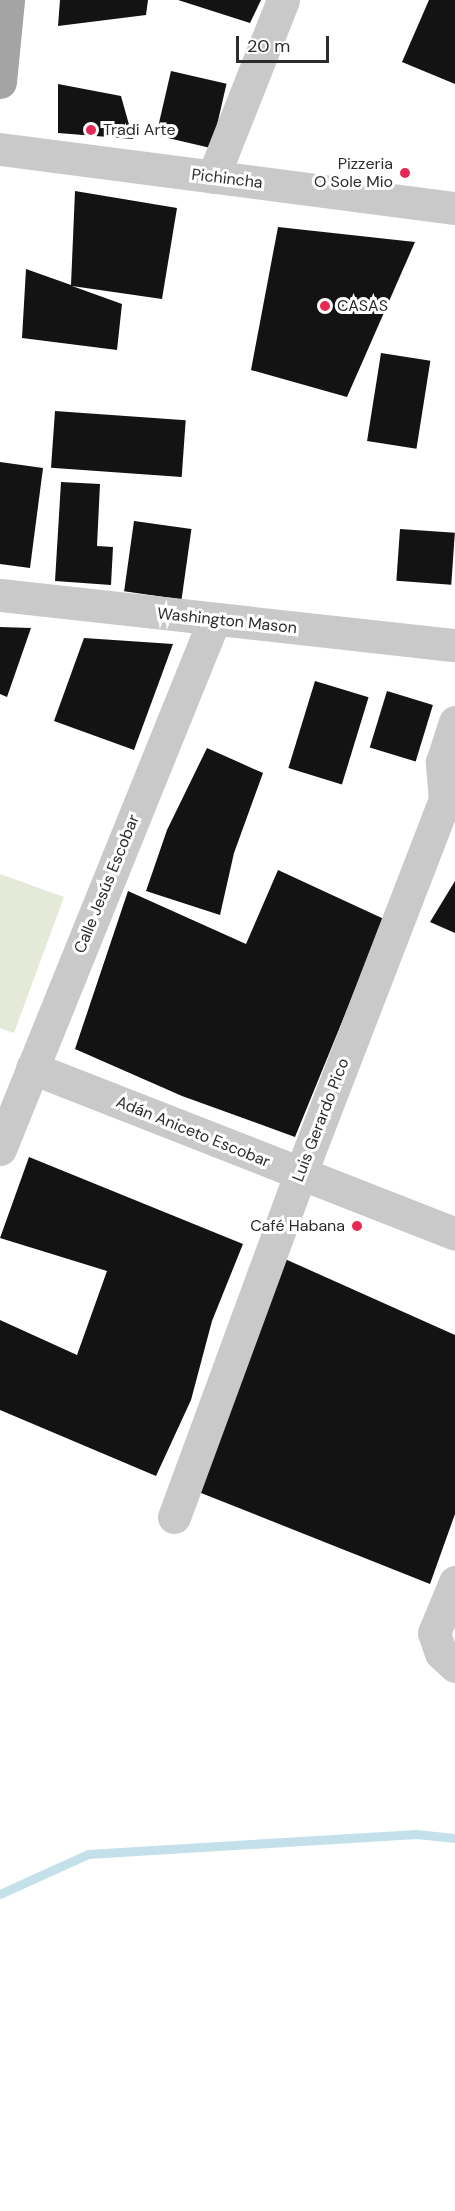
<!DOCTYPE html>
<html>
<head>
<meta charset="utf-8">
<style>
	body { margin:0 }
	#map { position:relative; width:455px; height:2211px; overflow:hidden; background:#fff; font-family:"DM Sans",sans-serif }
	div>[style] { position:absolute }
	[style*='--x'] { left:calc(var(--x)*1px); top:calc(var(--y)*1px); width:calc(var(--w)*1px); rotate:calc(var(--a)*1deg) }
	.green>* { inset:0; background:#e5ead8 }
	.stream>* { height:9px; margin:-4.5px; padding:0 4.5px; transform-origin:4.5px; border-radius:4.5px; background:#c4e1eb }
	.building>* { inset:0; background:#131313; transform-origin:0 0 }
	.minor>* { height:33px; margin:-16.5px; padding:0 16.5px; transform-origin:16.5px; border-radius:16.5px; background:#c9c9c9 }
	.major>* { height:33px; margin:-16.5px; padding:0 16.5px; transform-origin:16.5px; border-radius:16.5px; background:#a4a4a4 }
	.dots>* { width:16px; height:16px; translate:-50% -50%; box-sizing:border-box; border:3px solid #fff; border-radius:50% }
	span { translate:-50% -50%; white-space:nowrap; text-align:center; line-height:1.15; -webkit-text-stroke:6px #fff; paint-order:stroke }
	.poi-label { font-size:16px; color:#2c2c2c }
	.left { translate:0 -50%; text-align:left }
	.right { translate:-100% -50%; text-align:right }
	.street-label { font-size:16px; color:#2c2c2c }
	.scale { position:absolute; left:236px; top:36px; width:93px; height:27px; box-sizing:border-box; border:3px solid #2c2c2c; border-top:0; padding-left:8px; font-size:18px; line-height:21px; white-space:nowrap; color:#2c2c2c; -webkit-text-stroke:4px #fff; paint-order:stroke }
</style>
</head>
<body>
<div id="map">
	<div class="green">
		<div style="clip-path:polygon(0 874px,64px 897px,14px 1033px,0 1028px)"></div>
	</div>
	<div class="stream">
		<div style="--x:0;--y:1894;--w:97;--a:-24.4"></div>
		<div style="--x:88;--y:1854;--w:329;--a:-3.5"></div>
		<div style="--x:416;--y:1834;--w:39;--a:6"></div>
	</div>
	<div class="building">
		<div style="clip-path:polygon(60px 0,148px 0,146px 15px,58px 26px)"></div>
		<div style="clip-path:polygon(178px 0,261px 0,250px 23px)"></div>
		<div style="clip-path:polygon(429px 0,455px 0,455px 84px,402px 62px)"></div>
		<div style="left:171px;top:71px;width:57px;height:66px;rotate:13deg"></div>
		<div style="clip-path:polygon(58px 84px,121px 96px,133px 139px,58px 133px)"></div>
		<div style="clip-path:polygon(75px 191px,177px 208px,162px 299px,72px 286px,122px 304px,117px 350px,22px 338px,26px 269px,71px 285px)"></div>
		<div style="clip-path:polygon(278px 227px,415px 242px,347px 397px,251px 370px)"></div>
		<div style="left:381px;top:353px;width:50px;height:89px;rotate:9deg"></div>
		<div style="left:55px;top:411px;width:131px;height:57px;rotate:4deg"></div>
		<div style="clip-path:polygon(0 462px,43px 468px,30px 568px,0 564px)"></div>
		<div style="clip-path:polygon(61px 482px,100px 484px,97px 546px,113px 547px,111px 585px,55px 581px)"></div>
		<div style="left:134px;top:521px;width:58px;height:71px;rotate:8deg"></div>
		<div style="left:400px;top:529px;width:55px;height:52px;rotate:4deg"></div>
		<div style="clip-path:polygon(0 627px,31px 628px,7px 697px,0 694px)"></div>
		<div style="clip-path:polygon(84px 638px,173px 644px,134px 750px,54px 721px)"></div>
		<div style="left:315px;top:681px;width:56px;height:91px;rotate:17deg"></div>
		<div style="left:387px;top:691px;width:48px;height:59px;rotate:17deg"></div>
		<div style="clip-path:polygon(207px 748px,263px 773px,234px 853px,220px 915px,146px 891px,167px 830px)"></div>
		<div style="clip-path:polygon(278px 870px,384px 919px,295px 1137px,182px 1096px,75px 1049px,128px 891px,246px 944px)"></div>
		<div style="clip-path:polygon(455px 881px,455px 933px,430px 922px)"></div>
		<div style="clip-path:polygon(29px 1157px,243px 1244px,212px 1321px,191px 1400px,156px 1476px,0 1410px,0 1320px,77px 1355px,107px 1271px,0 1238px)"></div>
		<div style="clip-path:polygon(285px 1259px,455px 1335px,455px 1514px,430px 1584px,196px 1491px)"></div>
	</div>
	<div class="minor">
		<div style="--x:0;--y:149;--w:459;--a:7.4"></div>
		<div style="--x:213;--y:177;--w:190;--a:-68.4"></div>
		<div style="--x:0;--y:595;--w:458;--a:6.3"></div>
		<div style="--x:32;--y:1068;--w:454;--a:21.4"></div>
		<div style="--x:0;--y:1149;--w:571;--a:-67.97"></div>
		<div style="--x:174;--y:1517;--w:364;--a:-69.8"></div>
		<div style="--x:300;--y:1175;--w:402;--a:-68.9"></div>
		<div style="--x:445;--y:800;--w:38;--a:-95"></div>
		<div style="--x:442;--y:762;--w:42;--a:-72"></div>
		<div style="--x:455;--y:1582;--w:55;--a:112.4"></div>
		<div style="--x:434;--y:1633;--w:21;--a:71"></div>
		<div style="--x:441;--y:1653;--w:19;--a:43"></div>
	</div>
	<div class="major">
		<div style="--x:0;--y:82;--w:82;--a:-84.4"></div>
	</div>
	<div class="dots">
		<div style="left:91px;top:130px;background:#e62a55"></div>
		<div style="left:405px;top:173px;background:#e62a55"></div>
		<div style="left:325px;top:306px;background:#e62a55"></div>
		<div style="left:357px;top:1226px;background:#e62a55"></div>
	</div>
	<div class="poi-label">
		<span class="left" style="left:103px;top:130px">Tradi Arte</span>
		<span class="right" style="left:393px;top:173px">Pizzeria<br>O Sole Mio</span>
		<span class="left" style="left:337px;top:306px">CASAS</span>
		<span class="right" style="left:345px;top:1226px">Café Habana</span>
	</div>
	<div class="street-label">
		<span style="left:227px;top:179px;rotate:7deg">Pichincha</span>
		<span style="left:227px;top:621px;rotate:6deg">Washington Mason</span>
		<span style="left:107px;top:884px;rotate:-68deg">Calle Jesús Escobar</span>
		<span style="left:321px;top:1120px;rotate:-69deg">Luis Gerardo Pico</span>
		<span style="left:193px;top:1132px;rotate:22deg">Adán Aniceto Escobar</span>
	</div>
	<div class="scale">20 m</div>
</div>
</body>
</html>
